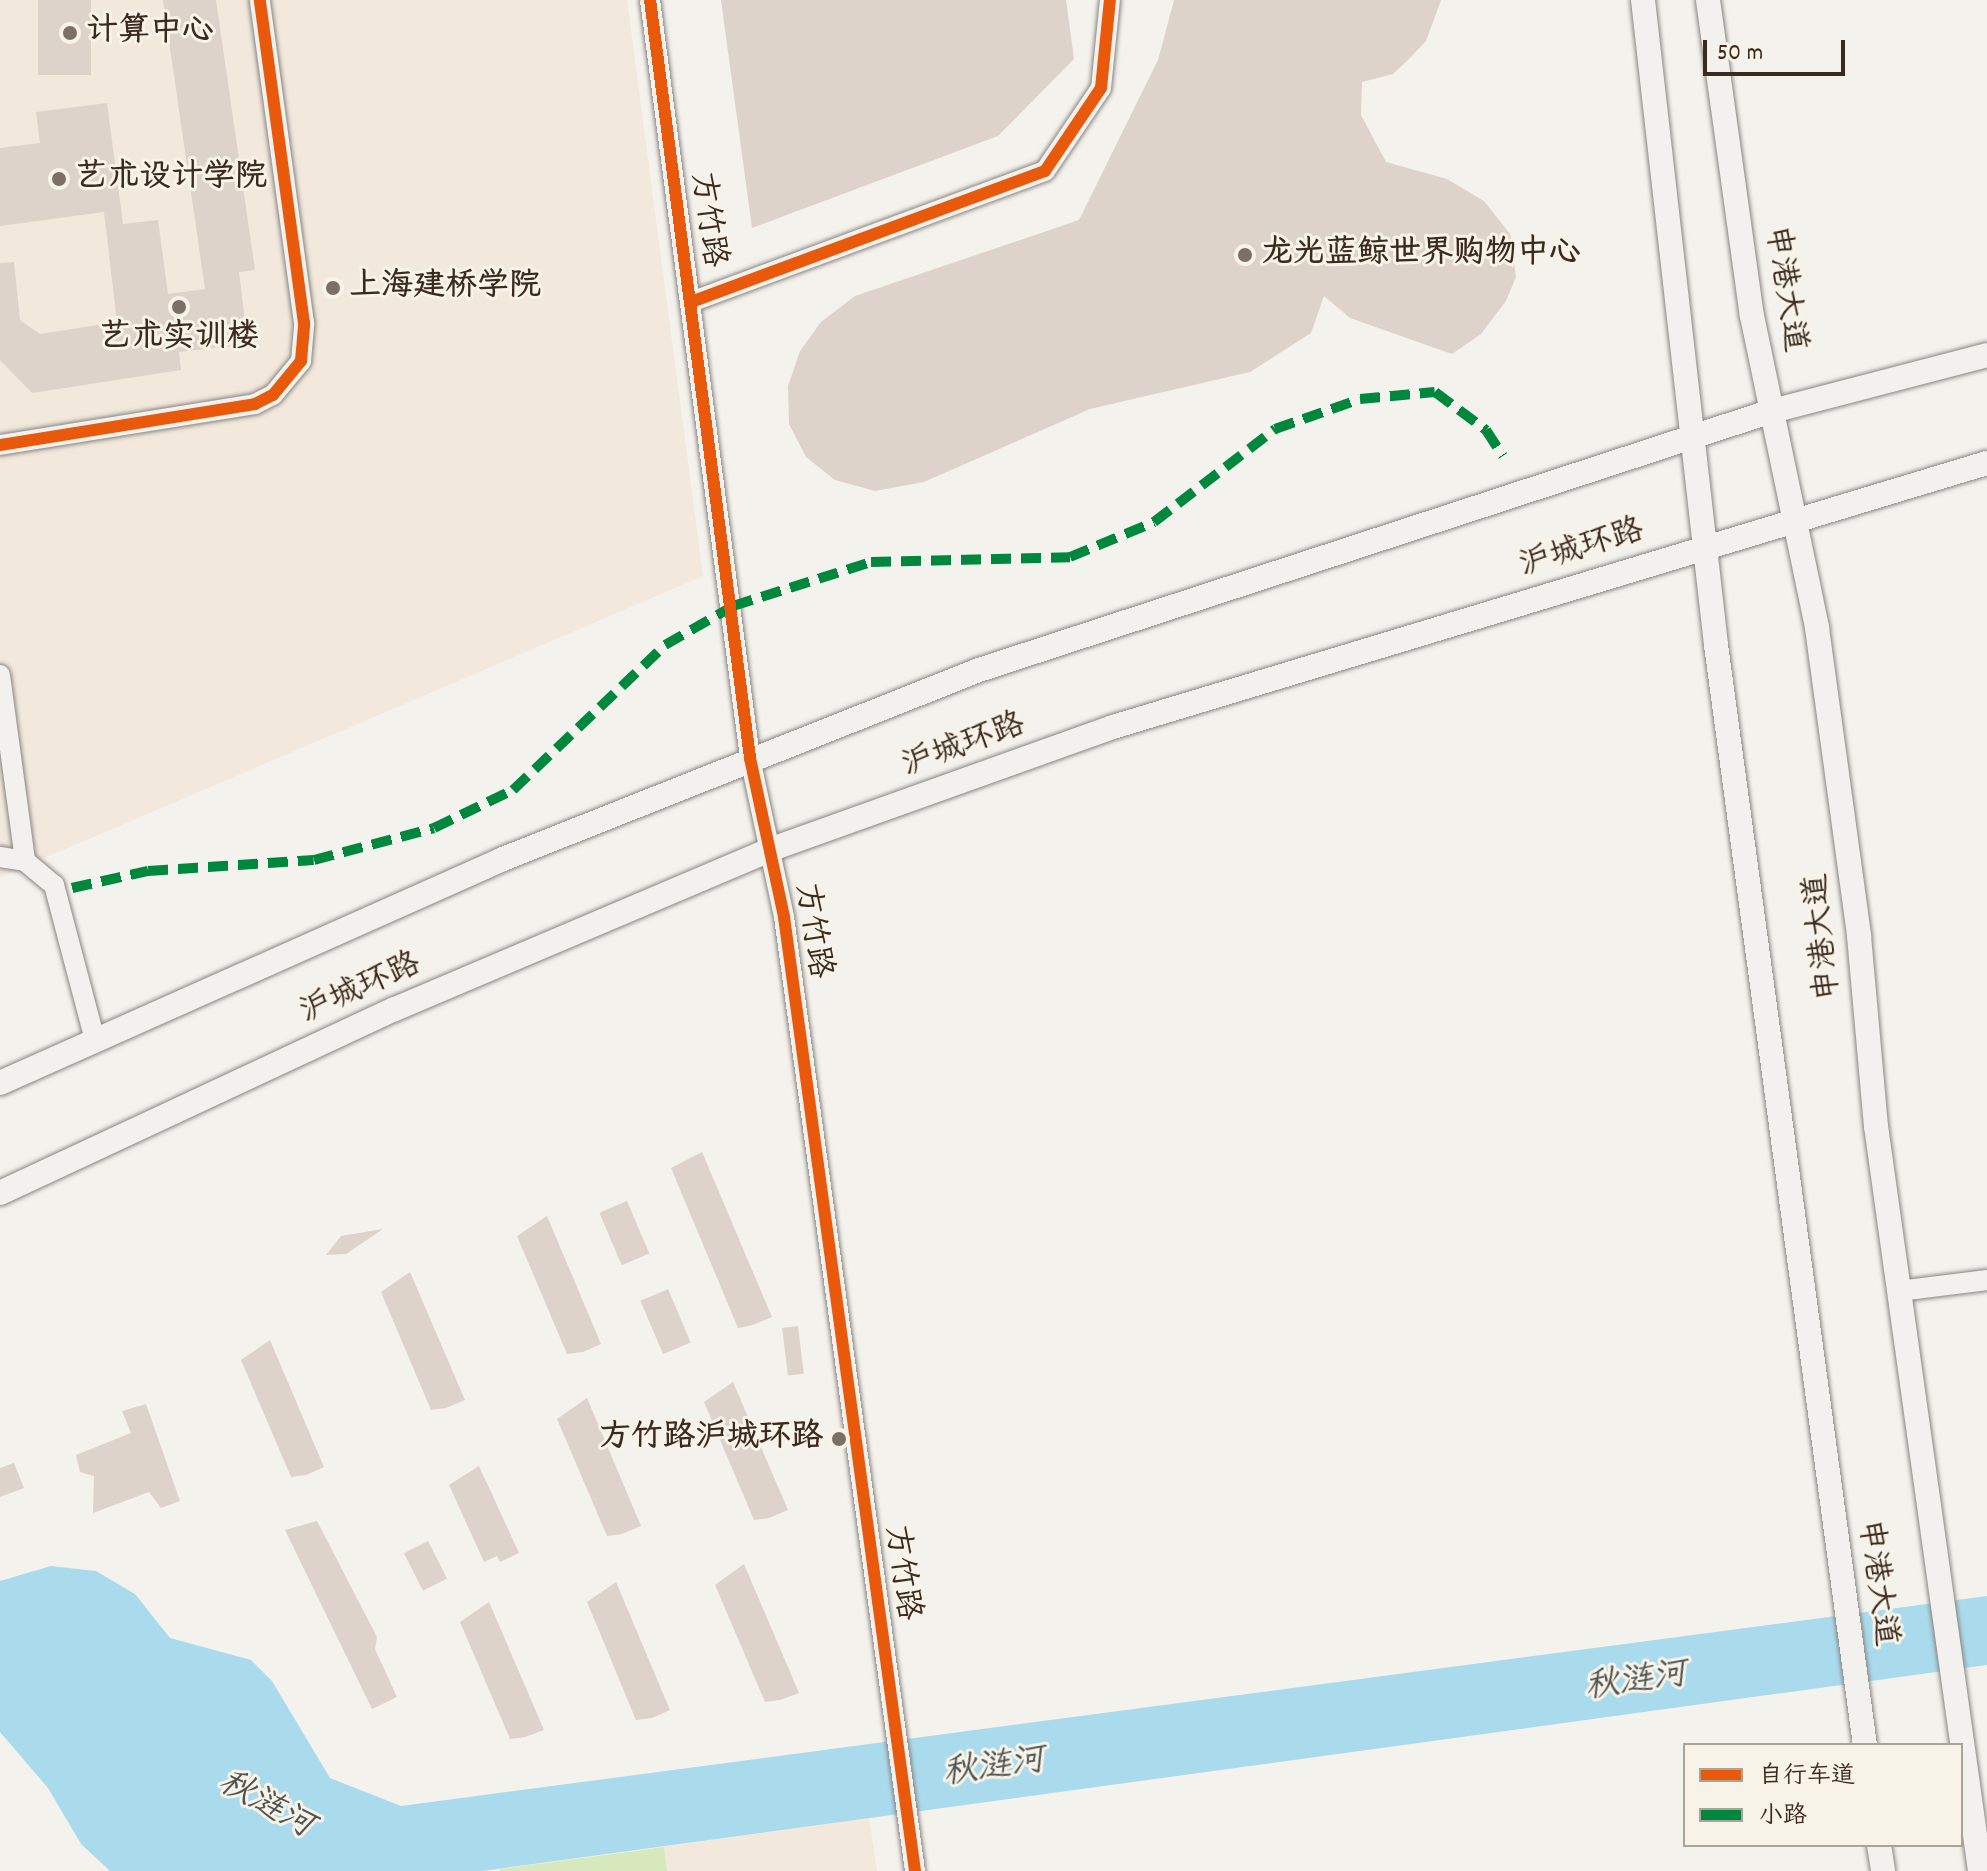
<!DOCTYPE html>
<html>
<head>
<meta charset="utf-8">
<style>
	body { margin:0 }
	#map { position:relative; width:1987px; height:1871px; overflow:hidden; background:#f4f2ec; font-family:Dekko,"LXGW WenKai TC",sans-serif }
	div>[style] { position:absolute }
	[style*='--x'] { left:calc(var(--x)*1px); top:calc(var(--y)*1px); width:calc(var(--w)*1px); rotate:calc(var(--a)*1deg) }
	.built>* { inset:0; background:#f2e8dc }
	.green>* { inset:0; background:#d8e8bd }
	.water>* { inset:0; background:#aadbed }
	.building>* { inset:0; background:#ddd3ca; transform-origin:0 0 }
	.roads { filter:drop-shadow(0 0 2px #898580) drop-shadow(0 0 2px #898580) }
	.minor>* { height:20px; margin:-10px; padding:0 10px; transform-origin:10px; border-radius:10px; background:#f2f1ed }
	.major>* { height:24px; margin:-12px; padding:0 12px; transform-origin:12px; border-radius:12px; background:#f2f1ed }
	.quiet>* { height:10px; margin-top:-5px; transform-origin:0; background:repeating-linear-gradient(90deg,#00873e 0 20px,transparent 0 30px) }
	.cycleway>* { height:12px; margin:-6px; padding:0 6px; transform-origin:6px; border-radius:6px; background:#e8590c }
	.dots>* { width:22px; height:22px; translate:-50% -50%; box-sizing:border-box; border:4px solid #f7f3e8; border-radius:50% }
	span { translate:-50% -50%; white-space:nowrap; text-align:center; line-height:1.15; -webkit-text-stroke:6px #f7f3e8; paint-order:stroke }
	.poi-label { font-size:32px; color:#3b2a1e; font-weight:700 }
	.left { translate:0 -50%; text-align:left }
	.right { translate:-100% -50%; text-align:right }
	.street-label { font-size:32px; color:#3b2a1e }
	.water-label { font-size:34px; color:#4f5452; font-style:italic }
	.legend { position:absolute; left:1683px; top:1743px; width:280px; height:104px; box-sizing:border-box; background:#f7f3e8; border:2px solid #aca397; margin:0; padding:10px 14px; list-style:none; font-size:24px; color:#3b2a1e }
	.legend li { display:flex; align-items:center; gap:16px; height:40px }
	.legend b { width:40px; border:2px solid #aca397 }
	.scale { position:absolute; left:1703px; top:40px; width:142px; height:36px; box-sizing:border-box; border:4px solid #3b2a1e; border-top:0; padding-left:10px; font-size:24px; line-height:28px; white-space:nowrap; color:#3b2a1e; -webkit-text-stroke:6px #f7f3e8; paint-order:stroke }
</style>
</head>
<body>
<div id="map">
	<div class="built">
		<div style="clip-path:polygon(0 0,627px 0,703px 576px,0 877px)"></div>
		<div style="clip-path:polygon(869px 1818px,877px 1871px,667px 1871px,664px 1847px)"></div>
	</div>
	<div class="green">
		<div style="clip-path:polygon(664px 1847px,667px 1871px,500px 1871px,500px 1869px)"></div>
	</div>
	<div class="water">
		<div style="clip-path:polygon(51px 1566px,96px 1571px,135px 1594px,170px 1638px,251px 1660px,272px 1681px,330px 1778px,401px 1806px,1987px 1596px,1987px 1665px,483px 1871px,110px 1871px,81px 1844px,48px 1788px,0 1732px,0 1581px)"></div>
	</div>
	<div class="building">
		<div style="left:38px;top:0;width:53px;height:75px"></div>
		<div style="clip-path:polygon(163px 0,216px 0,255px 270px,239px 272px,248px 344px,179px 352px,181px 370px,32px 393px,0 360px,0 263px,14px 262px,20px 320px,40px 334px,117px 322px,104px 212px,0 226px,0 148px,40px 143px,36px 112px,107px 103px,123px 224px,158px 220px,168px 294px,205px 289px)"></div>
		<div style="clip-path:polygon(721px 0,1066px 0,1074px 59px,998px 136px,752px 228px)"></div>
		<div style="clip-path:polygon(1174px 0,1441px 0,1426px 41px,1408px 60px,1393px 74px,1362px 82px,1361px 115px,1386px 162px,1447px 179px,1484px 201px,1510px 234px,1516px 277px,1506px 301px,1481px 334px,1452px 354px,1350px 318px,1324px 296px,1311px 333px,1250px 372px,1090px 409px,924px 482px,875px 491px,835px 480px,806px 457px,789px 424px,788px 386px,800px 351px,821px 322px,855px 296px,1079px 220px,1158px 60px)"></div>
		<div style="clip-path:polygon(702px 1152px,772px 1317px,753px 1325px,738px 1328px,671px 1168px)"></div>
		<div style="left:627px;top:1201px;width:57px;height:30px;rotate:67deg"></div>
		<div style="clip-path:polygon(547px 1216px,601px 1344px,583px 1352px,567px 1354px,517px 1236px)"></div>
		<div style="clip-path:polygon(383px 1229px,346px 1254px,326px 1255px,341px 1236px)"></div>
		<div style="clip-path:polygon(410px 1272px,465px 1400px,446px 1408px,431px 1410px,381px 1292px)"></div>
		<div style="left:668px;top:1289px;width:58px;height:30px;rotate:67deg"></div>
		<div style="left:798px;top:1326px;width:48px;height:16px;rotate:83deg"></div>
		<div style="clip-path:polygon(270px 1340px,324px 1467px,306px 1475px,291px 1477px,241px 1360px)"></div>
		<div style="clip-path:polygon(733px 1382px,788px 1510px,769px 1518px,754px 1520px,704px 1402px)"></div>
		<div style="clip-path:polygon(587px 1398px,641px 1526px,622px 1534px,607px 1536px,557px 1419px)"></div>
		<div style="clip-path:polygon(146px 1404px,180px 1501px,161px 1508px,149px 1492px,93px 1513px,94px 1476px,80px 1472px,76px 1455px,131px 1433px,122px 1411px)"></div>
		<div style="clip-path:polygon(14px 1463px,24px 1488px,0 1497px,0 1468px)"></div>
		<div style="clip-path:polygon(479px 1466px,519px 1553px,500px 1562px,497px 1556px,484px 1562px,449px 1485px)"></div>
		<div style="clip-path:polygon(317px 1521px,377px 1637px,375px 1649px,397px 1697px,372px 1709px,285px 1530px)"></div>
		<div style="left:428px;top:1541px;width:42px;height:27px;rotate:63deg"></div>
		<div style="clip-path:polygon(744px 1564px,799px 1693px,780px 1700px,765px 1702px,715px 1585px)"></div>
		<div style="clip-path:polygon(616px 1582px,670px 1710px,652px 1718px,636px 1720px,587px 1602px)"></div>
		<div style="clip-path:polygon(489px 1602px,544px 1730px,525px 1737px,510px 1739px,460px 1622px)"></div>
	</div>
	<div class="roads">
		<div class="minor">
			<div style="--x:650;--y:0;--w:765;--a:82.48"></div>
			<div style="--x:750;--y:758;--w:163;--a:77.9"></div>
			<div style="--x:784;--y:917;--w:963;--a:82.18"></div>
			<div style="--x:691;--y:302;--w:377;--a:-20.3"></div>
			<div style="--x:1045;--y:171;--w:100;--a:-56"></div>
			<div style="--x:1101;--y:88;--w:88;--a:-84.2"></div>
			<div style="--x:0;--y:445;--w:258;--a:-9.1"></div>
			<div style="--x:255;--y:404;--w:20;--a:-27"></div>
			<div style="--x:273;--y:395;--w:44;--a:-50.5"></div>
			<div style="--x:301;--y:361;--w:38;--a:-85"></div>
			<div style="--x:304;--y:323;--w:326;--a:-97.8"></div>
			<div style="--x:0;--y:675;--w:188;--a:82.3"></div>
			<div style="--x:0;--y:857;--w:25;--a:9"></div>
			<div style="--x:25;--y:861;--w:38;--a:40"></div>
			<div style="--x:54;--y:885;--w:156;--a:75.2"></div>
			<div style="--x:1899;--y:1291;--w:89;--a:-7.1"></div>
		</div>
		<div class="major">
			<div style="--x:1643;--y:0;--w:649;--a:83.54"></div>
			<div style="--x:1716;--y:645;--w:1110;--a:82.29"></div>
			<div style="--x:1708;--y:0;--w:319;--a:82.1"></div>
			<div style="--x:1752;--y:316;--w:319;--a:78.2"></div>
			<div style="--x:1817;--y:628;--w:311;--a:82.2"></div>
			<div style="--x:1859;--y:936;--w:191;--a:84.9"></div>
			<div style="--x:1876;--y:1126;--w:752;--a:82.05"></div>
			<div style="--x:0;--y:1083;--w:551;--a:-24"></div>
			<div style="--x:503;--y:859;--w:512;--a:-21.66"></div>
			<div style="--x:979;--y:670;--w:834;--a:-18.09"></div>
			<div style="--x:1772;--y:411;--w:222;--a:-14.6"></div>
			<div style="--x:0;--y:1193;--w:436;--a:-25"></div>
			<div style="--x:395;--y:1009;--w:410;--a:-23"></div>
			<div style="--x:772;--y:849;--w:362;--a:-19.7"></div>
			<div style="--x:1113;--y:727;--w:913;--a:-16.81"></div>
			<div style="--x:1879;--y:1845;--w:26;--a:81"></div>
		</div>
	</div>
	<div class="quiet">
		<div style="--x:72;--y:888;--w:78;--a:-12.6"></div>
		<div style="--x:148;--y:871;--w:166;--a:-3.8"></div>
		<div style="--x:314;--y:860;--w:124;--a:-14.9"></div>
		<div style="--x:434;--y:828;--w:88;--a:-25.7"></div>
		<div style="--x:513;--y:790;--w:210;--a:-43.6"></div>
		<div style="--x:665;--y:645;--w:78;--a:-29.8"></div>
		<div style="--x:733;--y:606;--w:145;--a:-17.7"></div>
		<div style="--x:871;--y:562;--w:199;--a:-1.4"></div>
		<div style="--x:1070;--y:557;--w:91;--a:-22.6"></div>
		<div style="--x:1154;--y:522;--w:153;--a:-37.5"></div>
		<div style="--x:1275;--y:429;--w:90;--a:-19.4"></div>
		<div style="--x:1360;--y:399;--w:75;--a:-5.3"></div>
		<div style="--x:1435;--y:392;--w:64;--a:36.7"></div>
		<div style="--x:1486;--y:430;--w:31;--a:57"></div>
	</div>
	<div class="cycleway">
		<div style="--x:650;--y:0;--w:765;--a:82.48"></div>
		<div style="--x:750;--y:758;--w:163;--a:77.9"></div>
		<div style="--x:784;--y:917;--w:963;--a:82.18"></div>
		<div style="--x:691;--y:302;--w:377;--a:-20.3"></div>
		<div style="--x:1045;--y:171;--w:100;--a:-56"></div>
		<div style="--x:1101;--y:88;--w:88;--a:-84.2"></div>
		<div style="--x:0;--y:445;--w:258;--a:-9.1"></div>
		<div style="--x:255;--y:404;--w:20;--a:-27"></div>
		<div style="--x:273;--y:395;--w:44;--a:-50.5"></div>
		<div style="--x:301;--y:361;--w:38;--a:-85"></div>
		<div style="--x:304;--y:323;--w:326;--a:-97.8"></div>
	</div>
	<div class="dots">
		<div style="left:70px;top:33px;background:#7c7066"></div>
		<div style="left:59px;top:179px;background:#7c7066"></div>
		<div style="left:1245px;top:255px;background:#7c7066"></div>
		<div style="left:333px;top:288px;background:#7c7066"></div>
		<div style="left:179px;top:307px;background:#7c7066"></div>
		<div style="left:839px;top:1439px;background:#7c7066"></div>
	</div>
	<div class="poi-label">
		<span class="left" style="left:86px;top:33px">计算中心</span>
		<span class="left" style="left:75px;top:179px">艺术设计学院</span>
		<span class="left" style="left:1261px;top:255px">龙光蓝鲸世界购物中心</span>
		<span class="left" style="left:349px;top:288px">上海建桥学院</span>
		<span style="left:179px;top:339px">艺术实训楼</span>
		<span class="right" style="left:823px;top:1439px">方竹路沪城环路</span>
	</div>
	<div class="street-label">
		<span style="left:706px;top:220px;rotate:82deg">方竹路</span>
		<span style="left:1783px;top:289px;rotate:81deg">申港大道</span>
		<span style="left:1582px;top:550px;rotate:-17deg">沪城环路</span>
		<span style="left:964px;top:747px;rotate:-20deg">沪城环路</span>
		<span style="left:811px;top:931px;rotate:81deg">方竹路</span>
		<span style="left:1825px;top:937px;rotate:-96deg">申港大道</span>
		<span style="left:361px;top:990px;rotate:-24deg">沪城环路</span>
		<span style="left:900px;top:1573px;rotate:82deg">方竹路</span>
		<span style="left:1875px;top:1583px;rotate:82deg">申港大道</span>
	</div>
	<div class="water-label">
		<span style="left:1636px;top:1683px;rotate:-8deg">秋涟河</span>
		<span style="left:994px;top:1769px;rotate:-8deg">秋涟河</span>
		<span style="left:265px;top:1806px;rotate:29deg">秋涟河</span>
	</div>
	<ul class="legend">
	<li><b style="height:10px;background:#e8590c"></b>自行车道</li>
	<li><b style="height:10px;background:#00873e"></b>小路</li>
	</ul>
	<div class="scale">50 m</div>
</div>
</body>
</html>
